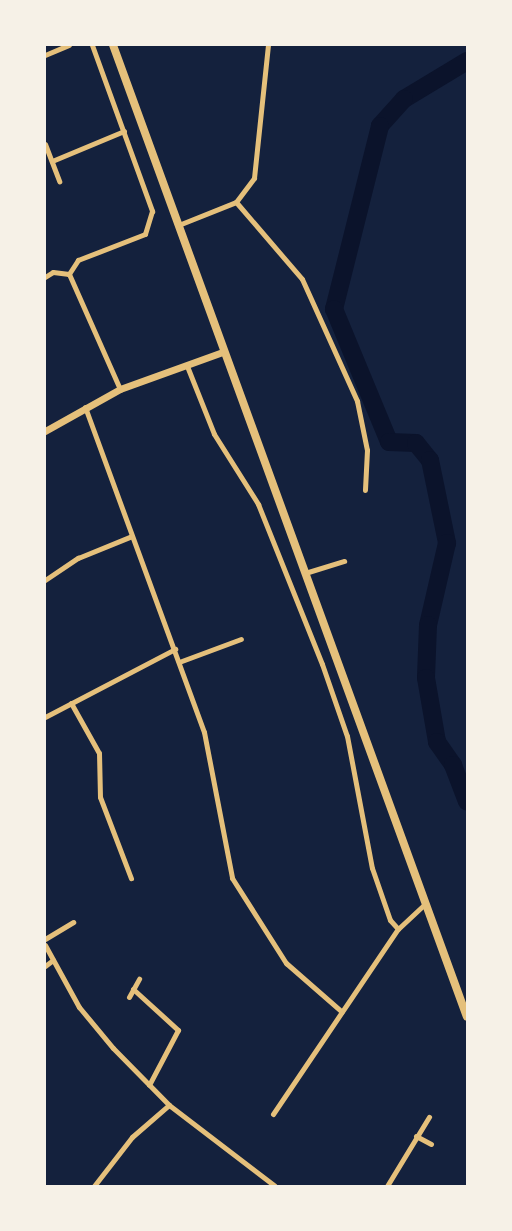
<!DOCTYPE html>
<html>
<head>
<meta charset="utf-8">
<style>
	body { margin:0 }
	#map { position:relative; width:512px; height:1231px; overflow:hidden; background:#14213d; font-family:Ubuntu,sans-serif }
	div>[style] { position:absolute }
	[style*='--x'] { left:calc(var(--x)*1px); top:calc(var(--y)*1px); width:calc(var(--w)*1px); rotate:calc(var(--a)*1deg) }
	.river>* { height:18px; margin:-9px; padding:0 9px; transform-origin:9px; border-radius:9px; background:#0b132b }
	.minor>* { height:5px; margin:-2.5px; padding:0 2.5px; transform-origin:2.5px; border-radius:2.5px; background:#e5c07b }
	.tertiary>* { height:7px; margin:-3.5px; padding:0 3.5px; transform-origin:3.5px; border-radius:3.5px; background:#e5c07b }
	.secondary>* { height:8px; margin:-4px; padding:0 4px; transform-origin:4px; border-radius:4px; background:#e5c07b }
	span { translate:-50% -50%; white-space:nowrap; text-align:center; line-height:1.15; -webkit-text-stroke:6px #f6f1e7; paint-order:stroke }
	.frame { position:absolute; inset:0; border:46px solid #f6f1e7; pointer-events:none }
</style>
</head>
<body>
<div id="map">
	<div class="river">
		<div style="--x:467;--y:61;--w:74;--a:148.9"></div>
		<div style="--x:404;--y:99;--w:36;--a:132"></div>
		<div style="--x:380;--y:126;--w:189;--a:104.1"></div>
		<div style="--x:334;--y:309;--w:144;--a:67.5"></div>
		<div style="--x:389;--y:442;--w:27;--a:2"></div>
		<div style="--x:416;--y:443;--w:22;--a:51"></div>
		<div style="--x:430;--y:460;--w:85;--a:78.4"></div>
		<div style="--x:447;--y:543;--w:84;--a:103"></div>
		<div style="--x:428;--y:625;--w:53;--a:92.2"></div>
		<div style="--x:426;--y:678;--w:65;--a:80.2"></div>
		<div style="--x:437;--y:742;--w:28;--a:55"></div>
		<div style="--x:453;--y:765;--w:39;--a:69"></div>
	</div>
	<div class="minor">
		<div style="--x:92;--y:45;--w:177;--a:70.1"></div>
		<div style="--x:152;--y:211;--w:24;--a:107"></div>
		<div style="--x:145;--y:234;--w:72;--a:158.8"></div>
		<div style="--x:78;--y:260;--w:17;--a:123"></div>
		<div style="--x:69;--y:274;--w:126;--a:66.1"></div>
		<div style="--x:45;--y:55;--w:26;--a:-23"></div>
		<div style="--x:45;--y:144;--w:40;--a:69"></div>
		<div style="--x:52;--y:161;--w:78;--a:-22.6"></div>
		<div style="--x:236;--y:202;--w:101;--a:49.4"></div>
		<div style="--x:302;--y:279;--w:134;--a:65.7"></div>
		<div style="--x:357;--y:401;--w:50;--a:78.5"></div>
		<div style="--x:367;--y:450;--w:40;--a:92.9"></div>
		<div style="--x:181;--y:224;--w:59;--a:-21.8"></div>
		<div style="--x:236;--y:202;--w:30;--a:-53"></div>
		<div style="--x:254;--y:178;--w:134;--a:-84"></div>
		<div style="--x:45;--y:277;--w:9;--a:-32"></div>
		<div style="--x:53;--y:272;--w:16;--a:7"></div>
		<div style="--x:187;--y:366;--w:73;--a:68.3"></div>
		<div style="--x:214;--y:434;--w:83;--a:57.8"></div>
		<div style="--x:258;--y:504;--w:172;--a:68.2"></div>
		<div style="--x:322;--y:664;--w:76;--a:70.9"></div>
		<div style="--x:347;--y:736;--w:134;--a:79.3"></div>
		<div style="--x:372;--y:868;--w:55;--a:70.9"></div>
		<div style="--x:390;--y:920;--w:12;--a:48"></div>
		<div style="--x:85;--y:407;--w:346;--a:69.9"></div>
		<div style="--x:204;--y:732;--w:149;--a:79.1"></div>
		<div style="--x:232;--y:878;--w:101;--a:57.6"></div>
		<div style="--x:286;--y:963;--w:74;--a:41.2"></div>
		<div style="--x:305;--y:573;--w:41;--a:-17.1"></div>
		<div style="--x:45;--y:580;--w:40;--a:-34"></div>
		<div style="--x:78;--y:558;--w:58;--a:-22.2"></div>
		<div style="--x:179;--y:662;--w:66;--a:-20.4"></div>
		<div style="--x:71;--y:703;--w:57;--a:60.8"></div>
		<div style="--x:99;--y:753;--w:44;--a:88.7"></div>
		<div style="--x:100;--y:797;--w:87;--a:69.1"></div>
		<div style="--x:45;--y:717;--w:147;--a:-27.6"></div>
		<div style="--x:45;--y:939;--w:33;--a:-31"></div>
		<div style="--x:45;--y:945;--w:71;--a:61.3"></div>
		<div style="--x:79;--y:1007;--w:53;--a:50.3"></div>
		<div style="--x:113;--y:1048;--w:80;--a:45.5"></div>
		<div style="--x:169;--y:1105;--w:133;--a:37.4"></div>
		<div style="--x:45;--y:966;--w:10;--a:-37"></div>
		<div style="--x:133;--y:989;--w:61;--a:42.3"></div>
		<div style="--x:178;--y:1030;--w:62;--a:117.8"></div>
		<div style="--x:129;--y:997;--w:21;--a:-61"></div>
		<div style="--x:273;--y:1114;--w:223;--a:-56"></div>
		<div style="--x:398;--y:929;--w:37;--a:-43"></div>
		<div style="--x:416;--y:1136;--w:17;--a:28"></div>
		<div style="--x:94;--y:1186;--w:62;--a:-52.2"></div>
		<div style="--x:132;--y:1137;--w:49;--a:-40.9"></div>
		<div style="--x:387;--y:1186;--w:81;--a:-58.7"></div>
	</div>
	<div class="tertiary">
		<div style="--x:45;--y:431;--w:86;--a:-29.2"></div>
		<div style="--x:120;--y:389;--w:109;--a:-19.8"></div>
	</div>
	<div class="secondary">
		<div style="--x:113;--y:45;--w:1034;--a:69.99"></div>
	</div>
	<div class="frame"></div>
</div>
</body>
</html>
